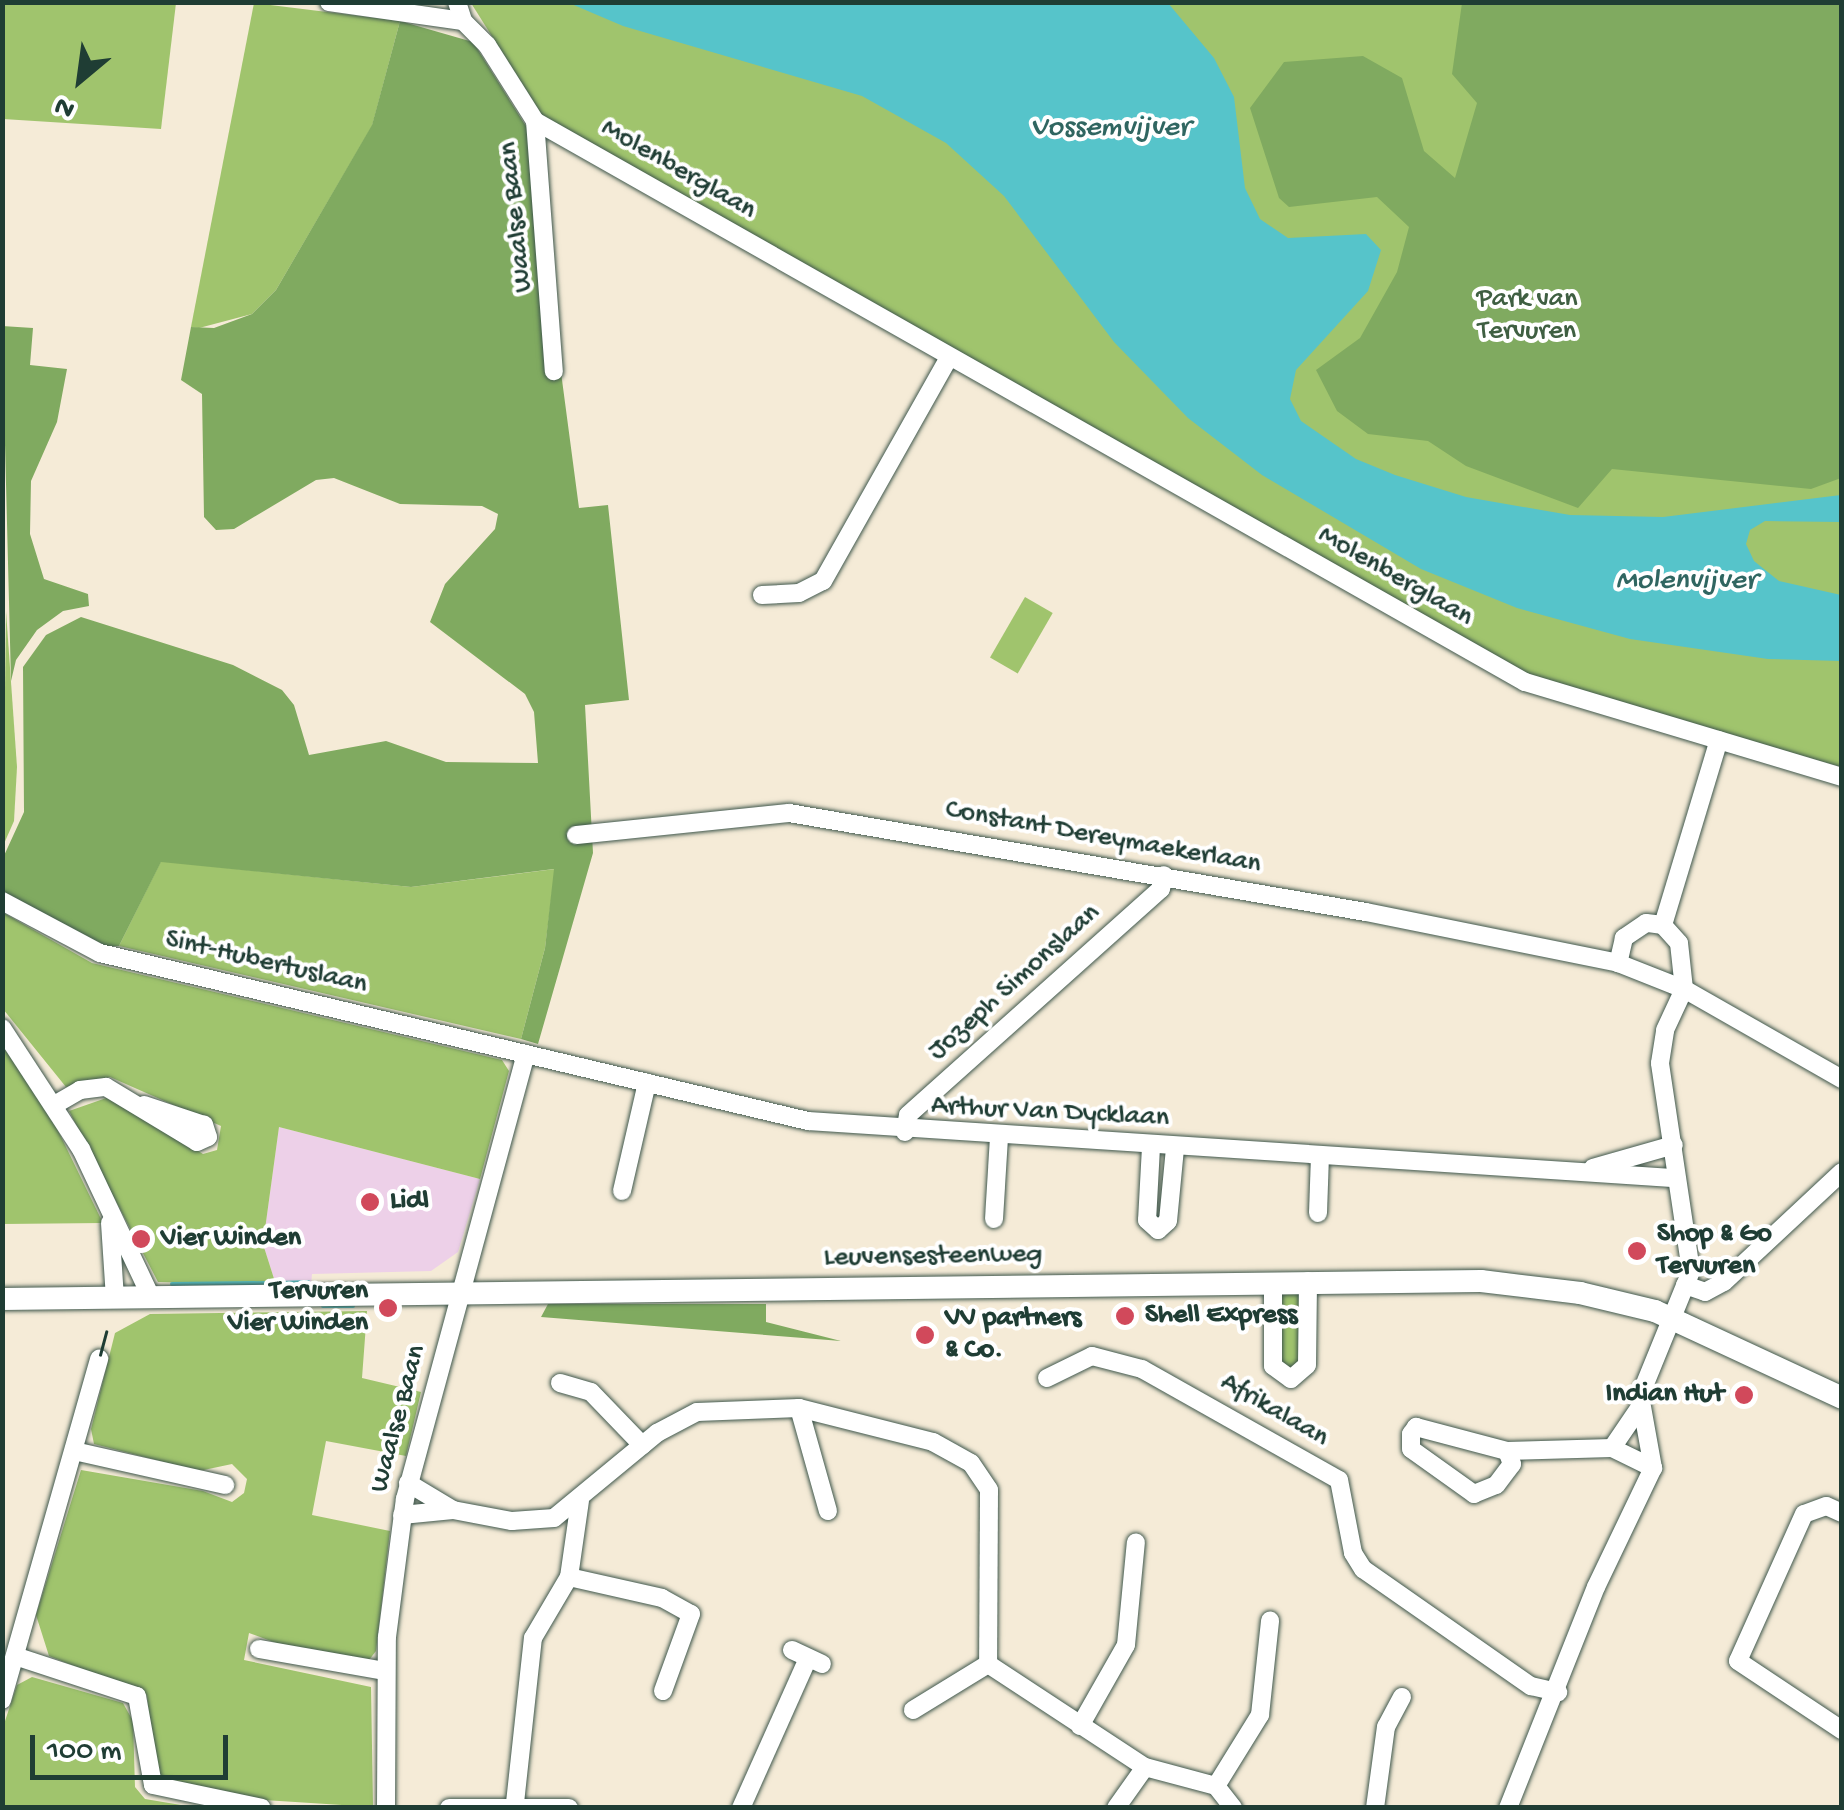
<!DOCTYPE html>
<html>
<head>
<meta charset="utf-8">
<style>
	body { margin:0 }
	#map { position:relative; width:1844px; height:1810px; overflow:hidden; background:#f5ebd7; font-family:"Gochi Hand",sans-serif }
	div>[style] { position:absolute }
	[style*='--x'] { left:calc(var(--x)*1px); top:calc(var(--y)*1px); width:calc(var(--w)*1px); rotate:calc(var(--a)*1deg) }
	.built>* { inset:0; background:#edd0e8 }
	.green>* { inset:0; background:#a0c46d; transform-origin:0 0 }
	.forest>* { inset:0; background:#80aa60 }
	.water>* { inset:0; background:#56c4ca }
	.stream>* { height:4px; margin:-2px; padding:0 2px; transform-origin:2px; border-radius:2px; background:#56c4ca }
	.roads { filter:drop-shadow(0 0 2px #3f574c) drop-shadow(0 0 2px #3f574c) }
	.minor>* { height:18px; margin:-9px; padding:0 9px; transform-origin:9px; border-radius:9px; background:#fff }
	.major>* { height:22px; margin:-11px; padding:0 11px; transform-origin:11px; border-radius:11px; background:#fff }
	.tram>* { height:2.5px; margin:-1.25px; padding:0 1.25px; transform-origin:1.25px; border-radius:1.25px; background:#1f3d34 }
	.dots>* { width:28px; height:28px; translate:-50% -50%; box-sizing:border-box; border:5px solid #fff; border-radius:50% }
	span { translate:-50% -50%; white-space:nowrap; text-align:center; line-height:1.15; -webkit-text-stroke:8px #fff; paint-order:stroke }
	.street-label { font-size:28px; color:#1f3d34 }
	.park-label { font-size:28px; color:#3f5f42 }
	.poi-label { font-size:28px; color:#1f3d34; font-weight:700 }
	.left { translate:0 -50%; text-align:left }
	.right { translate:-100% -50%; text-align:right }
	.water-label { font-size:30px; color:#306661; font-style:italic }
	.frame { position:absolute; inset:0; border:5px solid #1f3d34; pointer-events:none }
	.north { position:absolute; left:30px; top:30px; width:100px; height:100px; -webkit-text-stroke:8px #fff; paint-order:stroke; rotate:209deg; font-size:28px; font-weight:700; line-height:40px; text-align:center; color:#1f3d34 }
	.north::after { content:''; display:block; margin:auto; width:35px; height:45px; background:#1f3d34; clip-path:polygon(50% 0,100% 100%,50% 72%,0 100%) }
	.scale { position:absolute; left:30px; top:1735px; width:198px; height:45px; box-sizing:border-box; border:5px solid #1f3d34; border-top:0; padding-left:12px; font-size:30px; line-height:35px; white-space:nowrap; color:#1f3d34; -webkit-text-stroke:8px #fff; paint-order:stroke }
</style>
</head>
<body>
<div id="map">
	<div class="built">
		<div style="clip-path:polygon(279px 1127px,480px 1179px,458px 1252px,431px 1271px,312px 1274px,311px 1285px,276px 1285px,263px 1244px)"></div>
	</div>
	<div class="green">
		<div style="clip-path:polygon(2px 3px,176px 3px,161px 129px,3px 119px)"></div>
		<div style="clip-path:polygon(254px 3px,400px 21px,372px 126px,276px 290px,252px 314px,199px 328px,191px 327px)"></div>
		<div style="clip-path:polygon(471px 3px,1841px 3px,1841px 767px,1527px 676px,542px 116px)"></div>
		<div style="left:1025px;top:597px;width:32px;height:70px;rotate:30deg"></div>
		<div style="clip-path:polygon(6px 611px,17px 767px,14px 821px,3px 846px)"></div>
		<div style="clip-path:polygon(161px 861px,411px 887px,555px 869px,545px 948px,521px 1039px,119px 946px)"></div>
		<div style="clip-path:polygon(2px 912px,92px 963px,502px 1060px,509px 1071px,480px 1179px,279px 1127px,263px 1244px,276px 1285px,158px 1282px,69px 1111px,112px 1096px,203px 1154px,217px 1150px,221px 1126px,110px 1077px,66px 1087px,3px 1009px)"></div>
		<div style="clip-path:polygon(2px 1043px,46px 1106px,103px 1223px,3px 1224px)"></div>
		<div style="clip-path:polygon(1278px 1288px,1304px 1288px,1302px 1364px,1282px 1371px)"></div>
		<div style="clip-path:polygon(367px 1311px,362px 1378px,421px 1392px,406px 1456px,326px 1441px,312px 1515px,390px 1531px,376px 1651px,369px 1660px,287px 1647px,249px 1633px,244px 1660px,371px 1687px,373px 1807px,264px 1800px,165px 1779px,154px 1767px,147px 1695px,49px 1656px,36px 1615px,81px 1470px,203px 1491px,232px 1502px,244px 1493px,247px 1479px,232px 1464px,199px 1471px,94px 1444px,91px 1429px,115px 1333px,150px 1314px)"></div>
		<div style="clip-path:polygon(32px 1677px,123px 1703px,133px 1721px,135px 1787px,145px 1799px,193px 1807px,3px 1808px,3px 1727px,17px 1685px)"></div>
	</div>
	<div class="forest">
		<div style="clip-path:polygon(1462px 3px,1841px 3px,1841px 478px,1811px 489px,1612px 469px,1578px 508px,1466px 466px,1428px 441px,1368px 434px,1337px 411px,1316px 370px,1360px 338px,1397px 272px,1409px 227px,1377px 197px,1289px 207px,1279px 198px,1250px 108px,1284px 62px,1363px 56px,1402px 78px,1424px 151px,1455px 178px,1477px 103px,1452px 74px)"></div>
		<div style="clip-path:polygon(400px 21px,473px 42px,529px 131px,579px 508px,608px 505px,629px 700px,585px 705px,593px 853px,538px 1044px,521px 1039px,545px 948px,554px 869px,411px 887px,161px 862px,119px 946px,101px 946px,2px 894px,2px 860px,24px 812px,23px 667px,46px 635px,81px 617px,233px 665px,282px 690px,294px 705px,309px 755px,386px 741px,446px 762px,538px 763px,534px 712px,525px 694px,430px 622px,445px 584px,495px 529px,498px 514px,482px 506px,400px 504px,334px 478px,316px 480px,234px 529px,216px 530px,204px 517px,202px 394px,181px 380px,191px 327px,214px 328px,252px 314px,276px 290px,372px 125px)"></div>
		<div style="clip-path:polygon(2px 326px,33px 328px,30px 365px,67px 369px,57px 422px,31px 481px,30px 534px,44px 579px,88px 594px,89px 606px,63px 611px,37px 630px,16px 660px,11px 681px)"></div>
		<div style="clip-path:polygon(548px 1304px,766px 1304px,766px 1322px,841px 1341px,541px 1317px)"></div>
	</div>
	<div class="water">
		<div style="clip-path:polygon(569px 3px,1168px 3px,1214px 58px,1234px 97px,1245px 188px,1260px 219px,1288px 238px,1366px 234px,1381px 250px,1368px 291px,1296px 370px,1290px 399px,1301px 421px,1356px 459px,1395px 475px,1466px 497px,1570px 515px,1663px 517px,1841px 495px,1841px 522px,1765px 521px,1750px 530px,1746px 544px,1754px 561px,1779px 581px,1841px 595px,1841px 661px,1768px 659px,1630px 639px,1517px 608px,1421px 569px,1262px 475px,1188px 418px,1114px 342px,1004px 196px,946px 143px,862px 96px,623px 26px)"></div>
	</div>
	<div class="stream">
		<div style="--x:281;--y:1283;--w:27;--a:-2"></div>
		<div style="--x:172;--y:1284;--w:100;--a:-0.6"></div>
		<div style="--x:323;--y:1306;--w:30;--a:0"></div>
	</div>
	<div class="roads">
		<div class="minor">
			<div style="--x:329;--y:2;--w:135;--a:8.1"></div>
			<div style="--x:457;--y:2;--w:20;--a:72"></div>
			<div style="--x:463;--y:21;--w:34;--a:45"></div>
			<div style="--x:487;--y:45;--w:90;--a:57.7"></div>
			<div style="--x:535;--y:121;--w:251;--a:85.7"></div>
			<div style="--x:535;--y:121;--w:1138;--a:29.54"></div>
			<div style="--x:1525;--y:682;--w:331;--a:16.7"></div>
			<div style="--x:762;--y:595;--w:37;--a:-3"></div>
			<div style="--x:799;--y:593;--w:27;--a:-27"></div>
			<div style="--x:823;--y:581;--w:257;--a:-60.6"></div>
			<div style="--x:576;--y:835;--w:214;--a:-5.9"></div>
			<div style="--x:789;--y:813;--w:585;--a:9.74"></div>
			<div style="--x:1366;--y:912;--w:257;--a:11.4"></div>
			<div style="--x:1618;--y:963;--w:71;--a:21.5"></div>
			<div style="--x:1684;--y:989;--w:182;--a:29.7"></div>
			<div style="--x:2;--y:901;--w:111;--a:28"></div>
			<div style="--x:100;--y:953;--w:728;--a:13.35"></div>
			<div style="--x:808;--y:1121;--w:866;--a:3.77"></div>
			<div style="--x:1663;--y:925;--w:193;--a:-73.2"></div>
			<div style="--x:2;--y:1028;--w:145;--a:56.9"></div>
			<div style="--x:81;--y:1149;--w:164;--a:64.7"></div>
			<div style="--x:56;--y:1104;--w:28;--a:-30"></div>
			<div style="--x:80;--y:1090;--w:26;--a:-7"></div>
			<div style="--x:106;--y:1087;--w:106;--a:31.1"></div>
			<div style="--x:197;--y:1142;--w:12;--a:-24"></div>
			<div style="--x:208;--y:1137;--w:13;--a:-108"></div>
			<div style="--x:204;--y:1125;--w:63;--a:-161.6"></div>
			<div style="--x:905;--y:1132;--w:17;--a:-80"></div>
			<div style="--x:908;--y:1115;--w:339;--a:-41.8"></div>
			<div style="--x:1161;--y:889;--w:14;--a:-78"></div>
			<div style="--x:1151;--y:1147;--w:73;--a:93.1"></div>
			<div style="--x:1147;--y:1220;--w:15;--a:42"></div>
			<div style="--x:1158;--y:1230;--w:13;--a:-42"></div>
			<div style="--x:1168;--y:1221;--w:73;--a:-84.5"></div>
			<div style="--x:1593;--y:1168;--w:84;--a:-15.9"></div>
			<div style="--x:622;--y:1191;--w:111;--a:-77"></div>
			<div style="--x:1318;--y:1213;--w:56;--a:-88"></div>
			<div style="--x:994;--y:1219;--w:82;--a:-86.5"></div>
			<div style="--x:110;--y:1223;--w:75;--a:86.2"></div>
			<div style="--x:1273;--y:1283;--w:83;--a:90"></div>
			<div style="--x:1273;--y:1366;--w:22;--a:36"></div>
			<div style="--x:1291;--y:1379;--w:21;--a:-41"></div>
			<div style="--x:1307;--y:1365;--w:84;--a:-89.3"></div>
			<div style="--x:1685;--y:1285;--w:21;--a:19"></div>
			<div style="--x:1705;--y:1292;--w:21;--a:-28"></div>
			<div style="--x:1724;--y:1282;--w:161;--a:-43"></div>
			<div style="--x:1047;--y:1378;--w:50;--a:-26.1"></div>
			<div style="--x:1092;--y:1356;--w:52;--a:14.6"></div>
			<div style="--x:1142;--y:1369;--w:226;--a:29.4"></div>
			<div style="--x:1339;--y:1480;--w:74;--a:79.1"></div>
			<div style="--x:1353;--y:1553;--w:19;--a:58"></div>
			<div style="--x:1363;--y:1569;--w:205;--a:34.9"></div>
			<div style="--x:1531;--y:1686;--w:28;--a:13"></div>
			<div style="--x:560;--y:1383;--w:32;--a:16"></div>
			<div style="--x:591;--y:1392;--w:74;--a:46.1"></div>
			<div style="--x:799;--y:1408;--w:107;--a:74.3"></div>
			<div style="--x:1612;--y:1448;--w:50;--a:-55.7"></div>
			<div style="--x:74;--y:1451;--w:155;--a:12.7"></div>
			<div style="--x:1507;--y:1451;--w:14;--a:69"></div>
			<div style="--x:1512;--y:1464;--w:26;--a:127"></div>
			<div style="--x:1496;--y:1485;--w:24;--a:158"></div>
			<div style="--x:1474;--y:1494;--w:77;--a:-144.5"></div>
			<div style="--x:1411;--y:1449;--w:15;--a:-90"></div>
			<div style="--x:1411;--y:1434;--w:9;--a:-54"></div>
			<div style="--x:1416;--y:1427;--w:94;--a:14.8"></div>
			<div style="--x:1507;--y:1451;--w:105;--a:-1.6"></div>
			<div style="--x:1612;--y:1448;--w:46;--a:26"></div>
			<div style="--x:408;--y:1483;--w:52;--a:31"></div>
			<div style="--x:1842;--y:1513;--w:17;--a:-156"></div>
			<div style="--x:1826;--y:1506;--w:23;--a:160"></div>
			<div style="--x:1804;--y:1514;--w:161;--a:114.2"></div>
			<div style="--x:1738;--y:1661;--w:125;--a:33.6"></div>
			<div style="--x:402;--y:1515;--w:51;--a:-5.6"></div>
			<div style="--x:453;--y:1510;--w:60;--a:10.6"></div>
			<div style="--x:512;--y:1521;--w:42;--a:-4.1"></div>
			<div style="--x:554;--y:1518;--w:134;--a:-39.5"></div>
			<div style="--x:657;--y:1433;--w:45;--a:-27.7"></div>
			<div style="--x:697;--y:1412;--w:102;--a:-2.2"></div>
			<div style="--x:799;--y:1408;--w:138;--a:14.2"></div>
			<div style="--x:933;--y:1442;--w:43;--a:28.9"></div>
			<div style="--x:971;--y:1463;--w:32;--a:56"></div>
			<div style="--x:989;--y:1490;--w:174;--a:90.3"></div>
			<div style="--x:988;--y:1664;--w:188;--a:33.3"></div>
			<div style="--x:1145;--y:1767;--w:73;--a:15"></div>
			<div style="--x:1216;--y:1786;--w:28;--a:52"></div>
			<div style="--x:569;--y:1577;--w:95;--a:12.7"></div>
			<div style="--x:662;--y:1598;--w:33;--a:29"></div>
			<div style="--x:691;--y:1614;--w:82;--a:110"></div>
			<div style="--x:259;--y:1649;--w:128;--a:9.9"></div>
			<div style="--x:792;--y:1650;--w:33;--a:25"></div>
			<div style="--x:15;--y:1656;--w:128;--a:18.2"></div>
			<div style="--x:137;--y:1696;--w:90;--a:79.8"></div>
			<div style="--x:153;--y:1785;--w:111;--a:11.9"></div>
			<div style="--x:2;--y:1700;--w:355;--a:-74.1"></div>
			<div style="--x:913;--y:1710;--w:88;--a:-31.5"></div>
			<div style="--x:1080;--y:1726;--w:93;--a:-60.4"></div>
			<div style="--x:1126;--y:1645;--w:103;--a:-84.5"></div>
			<div style="--x:1216;--y:1786;--w:84;--a:-58.2"></div>
			<div style="--x:1260;--y:1715;--w:95;--a:-83.9"></div>
			<div style="--x:515;--y:1803;--w:166;--a:-83.8"></div>
			<div style="--x:533;--y:1638;--w:71;--a:-59.5"></div>
			<div style="--x:569;--y:1577;--w:77;--a:-81.8"></div>
			<div style="--x:386;--y:1808;--w:171;--a:-89.7"></div>
			<div style="--x:387;--y:1637;--w:139;--a:-82.6"></div>
			<div style="--x:405;--y:1499;--w:461;--a:-74.8"></div>
			<div style="--x:449;--y:1808;--w:120;--a:0"></div>
			<div style="--x:741;--y:1808;--w:164;--a:-65.9"></div>
			<div style="--x:1116;--y:1808;--w:50;--a:-54.7"></div>
			<div style="--x:1375;--y:1808;--w:82;--a:-82.3"></div>
			<div style="--x:1386;--y:1727;--w:34;--a:-62"></div>
			<div style="--x:1508;--y:1808;--w:238;--a:-68.3"></div>
			<div style="--x:1596;--y:1587;--w:132;--a:-64.4"></div>
			<div style="--x:1653;--y:1468;--w:73;--a:-100.2"></div>
			<div style="--x:1640;--y:1396;--w:135;--a:-67.8"></div>
			<div style="--x:1691;--y:1271;--w:210;--a:-98.5"></div>
			<div style="--x:1660;--y:1063;--w:33;--a:-81"></div>
			<div style="--x:1665;--y:1030;--w:45;--a:-65.1"></div>
			<div style="--x:1684;--y:989;--w:46;--a:-96.2"></div>
			<div style="--x:1679;--y:943;--w:24;--a:-132"></div>
			<div style="--x:1663;--y:925;--w:17;--a:-173"></div>
			<div style="--x:1646;--y:923;--w:27;--a:146"></div>
			<div style="--x:1624;--y:938;--w:26;--a:103"></div>
		</div>
		<div class="major">
			<div style="--x:2;--y:1299;--w:1479;--a:-0.7"></div>
			<div style="--x:1481;--y:1281;--w:100;--a:6.9"></div>
			<div style="--x:1580;--y:1293;--w:77;--a:13.5"></div>
			<div style="--x:1655;--y:1311;--w:206;--a:24.9"></div>
		</div>
	</div>
	<div class="tram">
		<div style="--x:100;--y:1355;--w:24;--a:-75"></div>
	</div>
	<div class="dots">
		<div style="left:370px;top:1202px;background:#d1495b"></div>
		<div style="left:141px;top:1239px;background:#d1495b"></div>
		<div style="left:1637px;top:1251px;background:#d1495b"></div>
		<div style="left:388px;top:1308px;background:#d1495b"></div>
		<div style="left:1125px;top:1316px;background:#d1495b"></div>
		<div style="left:925px;top:1335px;background:#d1495b"></div>
		<div style="left:1744px;top:1395px;background:#d1495b"></div>
	</div>
	<div class="street-label">
		<span style="left:678px;top:170px;rotate:30deg">Molenberglaan</span>
		<span style="left:517px;top:217px;rotate:-96deg">Waalse Baan</span>
		<span style="left:1395px;top:577px;rotate:30deg">Molenberglaan</span>
		<span style="left:1103px;top:838px;rotate:10deg">Constant Dereymaekerlaan</span>
		<span style="left:266px;top:963px;rotate:13deg">Sint-Hubertuslaan</span>
		<span style="left:1015px;top:983px;rotate:-42deg">Jozeph Simonslaan</span>
		<span style="left:1050px;top:1113px;rotate:3deg">Arthur Van Dycklaan</span>
		<span style="left:933px;top:1257px;rotate:-1deg">Leuvensesteenweg</span>
		<span style="left:1274px;top:1411px;rotate:30deg">Afrikalaan</span>
		<span style="left:399px;top:1419px;rotate:-75deg">Waalse Baan</span>
	</div>
	<div class="park-label">
		<span style="left:1527px;top:316px">Park van<br>Tervuren</span>
	</div>
	<div class="poi-label">
		<span class="left" style="left:390px;top:1202px">Lidl</span>
		<span class="left" style="left:1657px;top:1251px">Shop &amp; Go<br>Tervuren</span>
		<span class="left" style="left:161px;top:1239px">Vier Winden</span>
		<span class="right" style="left:368px;top:1308px">Tervuren<br>Vier Winden</span>
		<span class="left" style="left:1145px;top:1316px">Shell Express</span>
		<span class="left" style="left:945px;top:1335px">VV partners<br>&amp; Co.</span>
		<span class="right" style="left:1724px;top:1395px">Indian Hut</span>
	</div>
	<div class="water-label">
		<span style="left:1110px;top:129px">Vossemvijver</span>
		<span style="left:1686px;top:582px">Molenvijver</span>
	</div>
	<div class="frame"></div>
	<div class="north">N</div>
	<div class="scale">100 m</div>
</div>
</body>
</html>
